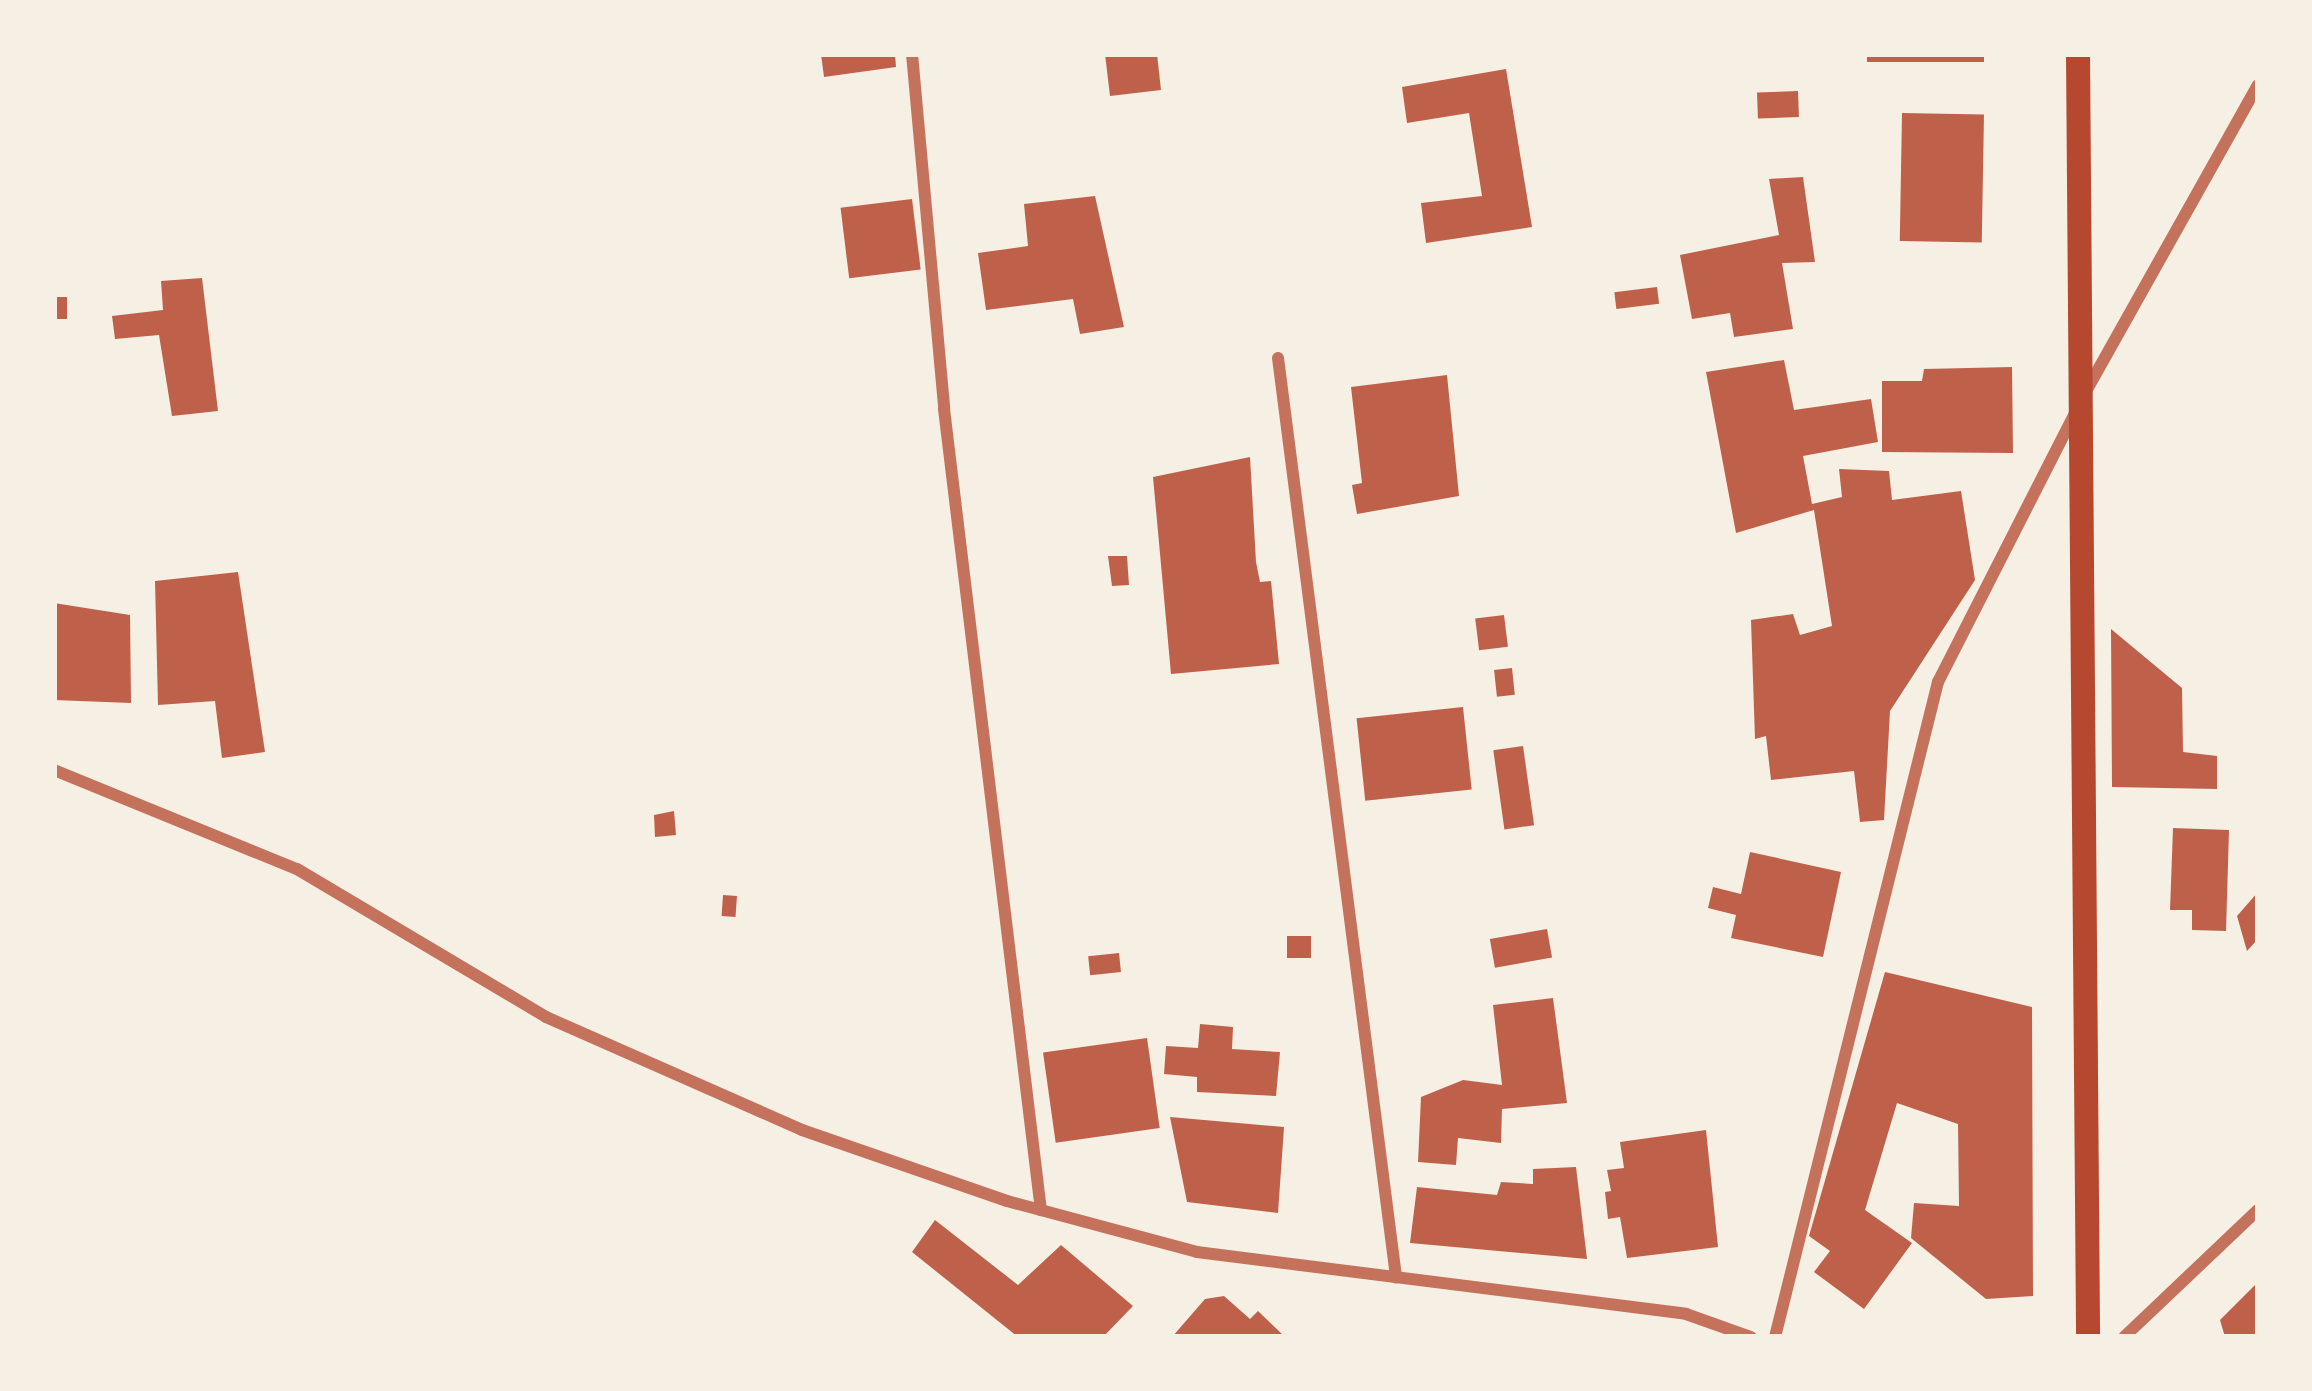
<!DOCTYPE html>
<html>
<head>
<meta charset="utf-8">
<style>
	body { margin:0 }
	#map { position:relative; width:2312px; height:1391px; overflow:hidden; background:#f6efe4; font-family:"Alegreya Sans",sans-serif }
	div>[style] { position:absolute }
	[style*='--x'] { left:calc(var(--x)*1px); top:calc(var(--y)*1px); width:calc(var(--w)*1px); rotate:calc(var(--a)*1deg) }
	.building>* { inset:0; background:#bf614a; transform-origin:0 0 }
	.minor>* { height:12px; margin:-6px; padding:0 6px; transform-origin:6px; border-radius:6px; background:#c5725c }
	.secondary>* { height:24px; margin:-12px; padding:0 12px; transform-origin:12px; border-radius:12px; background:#b5482f }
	span { translate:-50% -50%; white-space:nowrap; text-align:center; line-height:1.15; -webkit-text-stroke:9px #f6efe4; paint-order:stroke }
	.frame { position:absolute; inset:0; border:57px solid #f6efe4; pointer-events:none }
</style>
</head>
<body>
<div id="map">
	<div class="building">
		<div style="clip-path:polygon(821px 54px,895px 54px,896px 67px,824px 77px)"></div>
		<div style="clip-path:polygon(1105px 54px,1157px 54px,1161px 90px,1110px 96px)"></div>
		<div style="left:1867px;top:54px;width:117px;height:8px"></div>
		<div style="clip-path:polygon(1506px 69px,1532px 227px,1426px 243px,1421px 203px,1482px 196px,1469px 113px,1407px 123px,1402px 87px)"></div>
		<div style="left:1798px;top:91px;width:26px;height:41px;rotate:88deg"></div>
		<div style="left:1902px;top:113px;width:82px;height:128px;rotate:1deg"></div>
		<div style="clip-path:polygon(1803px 177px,1815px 262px,1782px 263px,1793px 329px,1734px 337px,1730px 313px,1692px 319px,1680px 255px,1779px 235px,1769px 179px)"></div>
		<div style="clip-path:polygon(1095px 196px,1124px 327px,1080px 334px,1073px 299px,986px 310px,978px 253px,1028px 246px,1024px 204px)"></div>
		<div style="left:912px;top:199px;width:71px;height:72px;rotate:83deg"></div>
		<div style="clip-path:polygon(202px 278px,218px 411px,172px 416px,159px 335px,115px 339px,112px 316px,163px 310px,161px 281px)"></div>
		<div style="left:1657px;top:287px;width:17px;height:43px;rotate:83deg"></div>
		<div style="left:54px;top:297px;width:13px;height:22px"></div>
		<div style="clip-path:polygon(1784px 360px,1794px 410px,1871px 399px,1878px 442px,1803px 456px,1812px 504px,1842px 497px,1839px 469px,1889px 471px,1892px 500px,1961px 491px,1975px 580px,1890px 711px,1884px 820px,1860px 822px,1854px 771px,1771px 780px,1766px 736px,1755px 739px,1751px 620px,1793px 614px,1800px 635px,1832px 626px,1814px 510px,1736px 533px,1706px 372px)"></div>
		<div style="clip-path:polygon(2012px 367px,2013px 453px,1882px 452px,1882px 381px,1922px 381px,1924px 369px)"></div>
		<div style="clip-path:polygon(1447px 375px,1459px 496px,1357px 514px,1352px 485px,1362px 483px,1351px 387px)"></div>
		<div style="clip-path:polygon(1250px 457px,1256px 562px,1260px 582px,1271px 581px,1279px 664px,1171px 674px,1153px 477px)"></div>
		<div style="clip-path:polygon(1108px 556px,1127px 556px,1129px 585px,1112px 586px)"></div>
		<div style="clip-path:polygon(238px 572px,265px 752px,222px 758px,215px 701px,158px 705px,155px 581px)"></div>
		<div style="clip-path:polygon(54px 603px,130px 615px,131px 703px,54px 700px)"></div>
		<div style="left:1504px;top:615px;width:32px;height:29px;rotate:83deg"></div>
		<div style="clip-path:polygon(2111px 629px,2182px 688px,2183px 752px,2217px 756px,2217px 789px,2112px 787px)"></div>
		<div style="left:1512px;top:668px;width:27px;height:18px;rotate:84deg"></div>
		<div style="left:1463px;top:707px;width:83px;height:107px;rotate:84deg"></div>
		<div style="left:1523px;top:746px;width:80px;height:30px;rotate:82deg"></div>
		<div style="clip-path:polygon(674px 811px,676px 835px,655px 837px,654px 815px)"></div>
		<div style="clip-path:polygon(2173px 828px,2229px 830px,2226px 931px,2192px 930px,2192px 910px,2170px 910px)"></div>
		<div style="clip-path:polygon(1750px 852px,1841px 872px,1823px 957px,1731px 938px,1736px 915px,1708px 908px,1713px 887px,1741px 894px)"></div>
		<div style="clip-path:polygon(2258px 892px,2258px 939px,2247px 951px,2237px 916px)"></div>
		<div style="left:723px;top:895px;width:14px;height:21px;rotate:4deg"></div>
		<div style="left:1547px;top:929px;width:29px;height:58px;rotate:80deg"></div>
		<div style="left:1287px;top:936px;width:24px;height:22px"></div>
		<div style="left:1119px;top:953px;width:19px;height:31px;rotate:84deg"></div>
		<div style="clip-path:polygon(1885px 972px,2032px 1007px,2033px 1296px,1986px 1299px,1911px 1238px,1914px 1203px,1959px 1206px,1958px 1124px,1897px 1103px,1865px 1210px,1912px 1243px,1864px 1309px,1814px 1272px,1830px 1251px,1809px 1236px)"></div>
		<div style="clip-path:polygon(1553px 998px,1567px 1103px,1502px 1109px,1501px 1143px,1458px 1138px,1456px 1165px,1418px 1162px,1421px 1097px,1463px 1080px,1502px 1085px,1493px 1005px)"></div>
		<div style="clip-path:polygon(1200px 1024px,1233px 1027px,1232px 1049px,1280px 1052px,1276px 1096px,1197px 1092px,1197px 1077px,1164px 1074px,1166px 1046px,1198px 1048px)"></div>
		<div style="left:1147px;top:1038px;width:91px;height:105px;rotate:82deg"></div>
		<div style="clip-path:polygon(1170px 1117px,1284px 1127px,1278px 1213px,1187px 1202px)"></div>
		<div style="clip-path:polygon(1706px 1130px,1718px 1247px,1627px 1258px,1620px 1217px,1608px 1219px,1605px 1192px,1611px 1191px,1607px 1170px,1624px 1168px,1620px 1142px)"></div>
		<div style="clip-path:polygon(1576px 1167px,1587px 1259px,1410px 1243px,1417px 1187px,1497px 1195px,1501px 1182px,1533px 1184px,1533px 1169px)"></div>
		<div style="clip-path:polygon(935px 1220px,1018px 1285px,1061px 1245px,1133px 1306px,1103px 1337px,1018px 1337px,912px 1252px)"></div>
		<div style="clip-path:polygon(2258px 1282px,2258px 1337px,2225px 1337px,2220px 1320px)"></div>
		<div style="clip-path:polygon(1224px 1296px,1250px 1319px,1258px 1311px,1285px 1337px,1172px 1337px,1205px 1299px)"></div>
	</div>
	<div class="minor">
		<div style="--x:912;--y:54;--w:356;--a:84.8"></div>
		<div style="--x:944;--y:409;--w:807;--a:83.1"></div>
		<div style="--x:1278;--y:358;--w:927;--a:82.68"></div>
		<div style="--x:2085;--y:393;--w:353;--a:-60.7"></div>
		<div style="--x:54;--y:770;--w:262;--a:22.2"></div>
		<div style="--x:297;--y:869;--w:290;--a:30.7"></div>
		<div style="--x:546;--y:1017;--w:280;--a:23.8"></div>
		<div style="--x:802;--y:1130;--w:217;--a:19.1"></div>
		<div style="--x:1007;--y:1201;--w:197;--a:15"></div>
		<div style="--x:1197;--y:1252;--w:493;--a:7.2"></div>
		<div style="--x:1686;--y:1314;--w:69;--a:19.5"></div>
		<div style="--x:1775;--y:1337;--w:675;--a:-76.03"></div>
		<div style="--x:1938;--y:682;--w:304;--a:-63"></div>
		<div style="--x:2124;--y:1337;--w:185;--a:-43.5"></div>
	</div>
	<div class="secondary">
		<div style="--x:2078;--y:54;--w:1283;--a:89.55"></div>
	</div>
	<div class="frame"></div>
</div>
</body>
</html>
